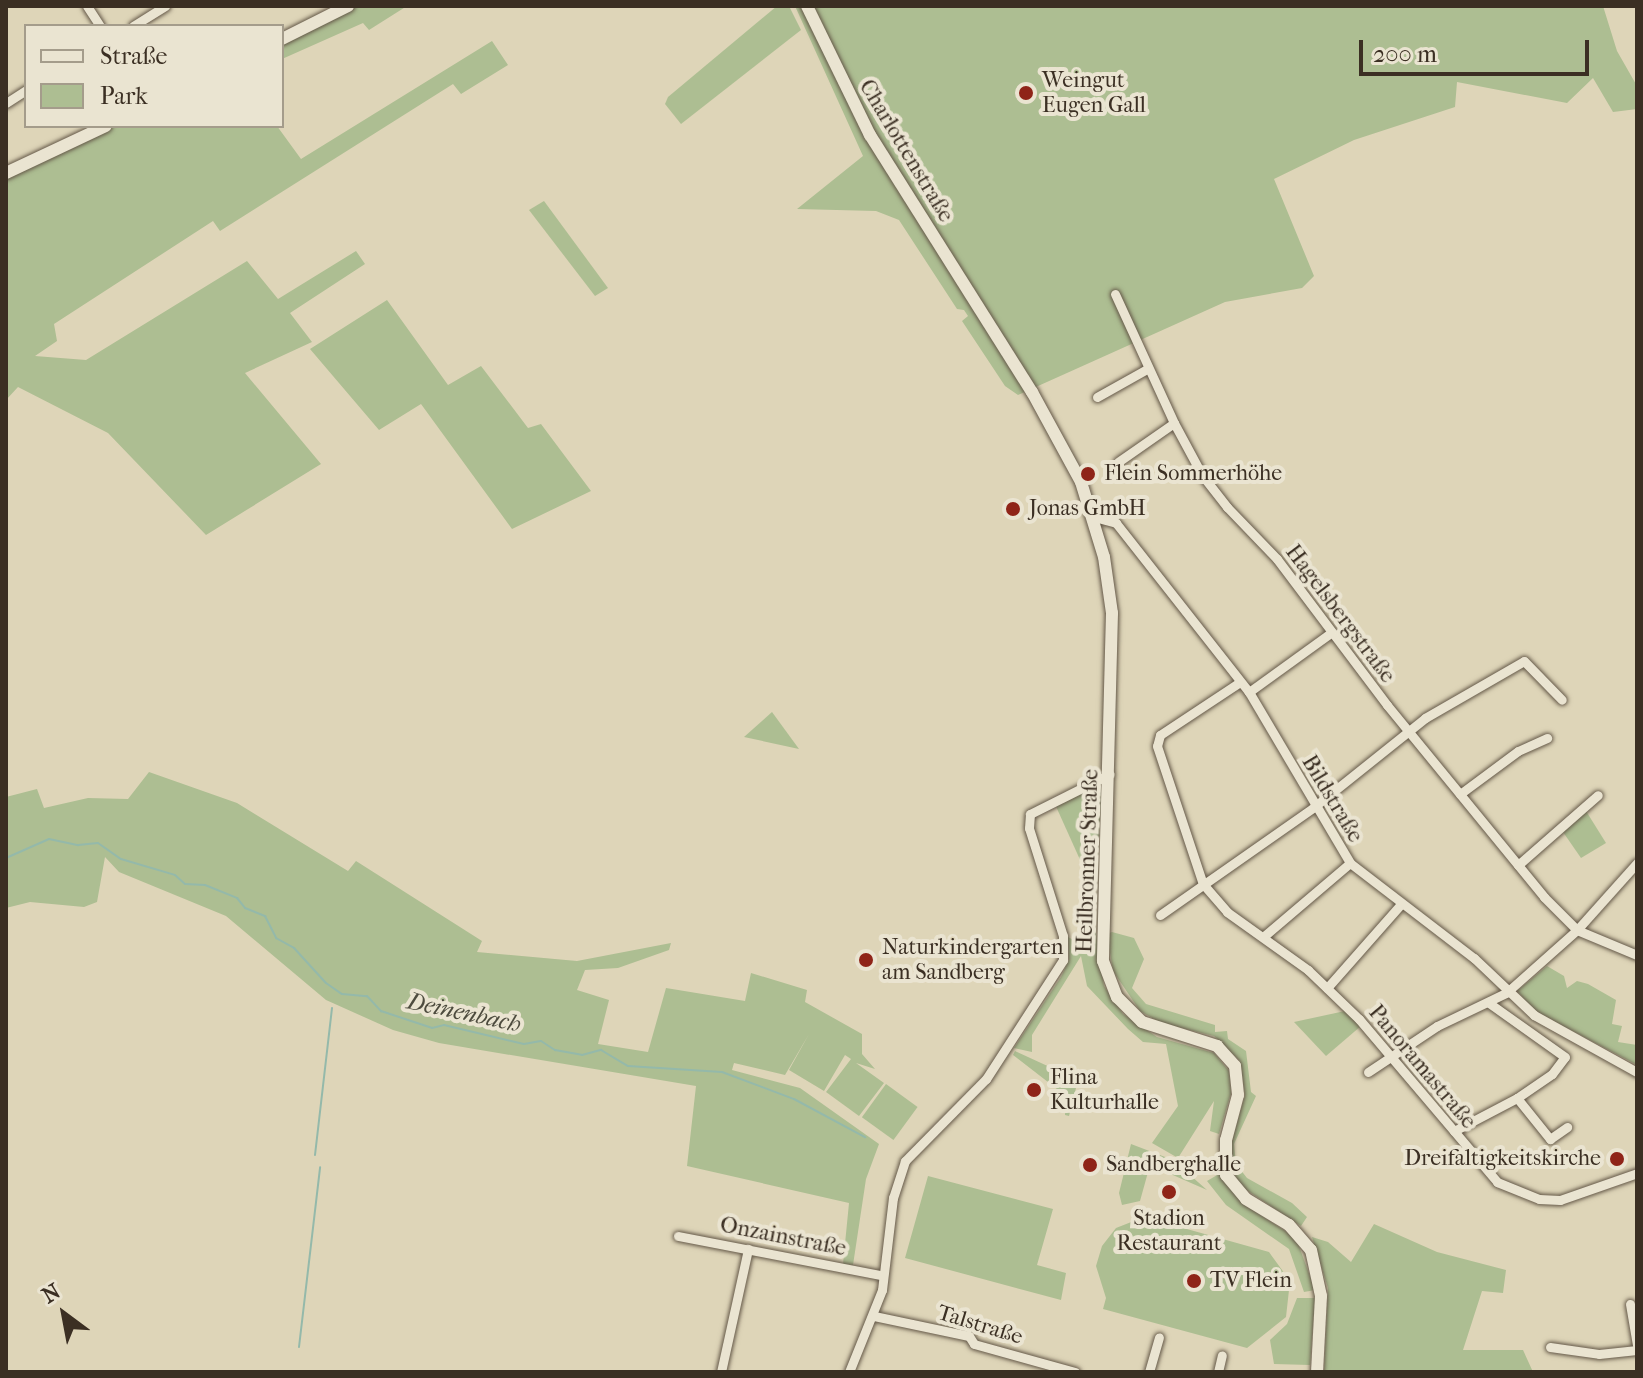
<!DOCTYPE html>
<html>
<head>
<meta charset="utf-8">
<style>
	body { margin:0 }
	#map { position:relative; width:1643px; height:1378px; overflow:hidden; background:#ded5b8; font-family:"IM FELL French Canon",serif }
	div>[style] { position:absolute }
	[style*='--x'] { left:calc(var(--x)*1px); top:calc(var(--y)*1px); width:calc(var(--w)*1px); rotate:calc(var(--a)*1deg) }
	.green>* { inset:0; background:#adbe92; transform-origin:0 0 }
	.stream>* { height:2px; margin:-1px; padding:0 1px; transform-origin:1px; border-radius:1px; background:#94b9aa }
	.roads { filter:drop-shadow(0 0 2px #645848) drop-shadow(0 0 2px #645848) }
	.street>* { height:9px; margin:-4.5px; padding:0 4.5px; transform-origin:4.5px; border-radius:4.5px; background:#eae4d1 }
	.secondary>* { height:12px; margin:-6px; padding:0 6px; transform-origin:6px; border-radius:6px; background:#eae4d1 }
	.dots>* { width:22px; height:22px; translate:-50% -50%; box-sizing:border-box; border:4px solid #eae4d1; border-radius:50% }
	span { translate:-50% -50%; white-space:nowrap; text-align:center; line-height:1.15; -webkit-text-stroke:8px #eae4d1; paint-order:stroke }
	.poi-label { font-size:22px; color:#3b2f23 }
	.left { translate:0 -50%; text-align:left }
	.right { translate:-100% -50%; text-align:right }
	.street-label { font-size:22px; color:#3b2f23 }
	.water-label { font-size:24px; color:#4d4b3e; font-style:italic }
	.frame { position:absolute; inset:0; border:8px solid #3b2f23; pointer-events:none }
	.legend { position:absolute; left:24px; top:24px; width:260px; height:104px; box-sizing:border-box; background:#eae4d1; border:2px solid #a49c8b; margin:0; padding:10px 14px; list-style:none; font-size:24px; color:#3b2f23 }
	.legend li { display:flex; align-items:center; gap:16px; height:40px }
	.legend b { width:40px; border:2px solid #a49c8b }
	.north { position:absolute; left:24px; top:1274px; width:80px; height:80px; -webkit-text-stroke:6px #eae4d1; paint-order:stroke; rotate:328deg; font-size:22px; font-weight:700; line-height:32px; text-align:center; color:#3b2f23 }
	.north::after { content:''; display:block; margin:auto; width:28px; height:36px; background:#3b2f23; clip-path:polygon(50% 0,100% 100%,50% 72%,0 100%) }
	.scale { position:absolute; left:1359px; top:40px; width:230px; height:36px; box-sizing:border-box; border:4px solid #3b2f23; border-top:0; padding-left:10px; font-size:24px; line-height:28px; white-space:nowrap; color:#3b2f23; -webkit-text-stroke:6px #eae4d1; paint-order:stroke }
</style>
</head>
<body>
<div id="map">
	<div class="green">
		<div style="clip-path:polygon(353px 6px,407px 6px,369px 30px,363px 23px,282px 59px,282px 39px)"></div>
		<div style="clip-path:polygon(777px 6px,789px 6px,801px 30px,681px 124px,665px 104px,668px 97px)"></div>
		<div style="clip-path:polygon(795px 6px,1603px 6px,1617px 51px,1637px 86px,1637px 109px,1613px 112px,1593px 78px,1567px 103px,1457px 82px,1455px 107px,1354px 140px,1274px 179px,1314px 276px,1302px 288px,1225px 302px,1018px 395px,1005px 386px,962px 321px,968px 316px,964px 310px,957px 309px,899px 220px,876px 211px,797px 209px,863px 156px)"></div>
		<div style="clip-path:polygon(492px 41px,508px 65px,461px 94px,453px 84px,220px 231px,213px 221px,54px 324px,57px 341px,35px 356px,86px 360px,247px 261px,278px 299px,356px 251px,365px 264px,290px 313px,312px 342px,245px 373px,321px 464px,206px 535px,108px 433px,18px 387px,6px 400px,6px 167px,95px 126px,277px 126px,301px 159px)"></div>
		<div style="clip-path:polygon(544px 201px,608px 288px,595px 296px,529px 210px)"></div>
		<div style="clip-path:polygon(387px 300px,448px 385px,481px 366px,528px 428px,541px 424px,591px 491px,512px 529px,421px 404px,379px 430px,310px 349px)"></div>
		<div style="clip-path:polygon(772px 712px,799px 749px,744px 737px)"></div>
		<div style="clip-path:polygon(149px 772px,237px 803px,348px 871px,356px 861px,482px 941px,477px 952px,577px 961px,671px 943px,669px 950px,618px 968px,585px 970px,577px 990px,609px 1000px,598px 1044px,648px 1052px,666px 988px,745px 1001px,751px 973px,807px 990px,805px 1002px,862px 1034px,862px 1054px,875px 1069px,856px 1063px,884px 1083px,859px 1116px,826px 1092px,851px 1059px,845px 1055px,824px 1091px,789px 1070px,809px 1034px,785px 1075px,734px 1063px,732px 1070px,800px 1088px,879px 1144px,866px 1179px,853px 1265px,843px 1264px,849px 1203px,687px 1166px,696px 1086px,439px 1043px,393px 1030px,326px 1000px,226px 916px,119px 872px,105px 857px,97px 902px,84px 907px,30px 902px,6px 908px,6px 797px,37px 789px,44px 808px,88px 798px,128px 799px)"></div>
		<div style="clip-path:polygon(1097px 783px,1102px 789px,1097px 869px,1086px 873px,1054px 802px)"></div>
		<div style="clip-path:polygon(1586px 811px,1606px 843px,1581px 858px,1563px 832px)"></div>
		<div style="clip-path:polygon(1095px 928px,1104px 986px,1123px 1014px,1157px 1037px,1214px 1053px,1229px 1071px,1231px 1093px,1219px 1134px,1210px 1131px,1214px 1101px,1178px 1158px,1152px 1143px,1178px 1106px,1166px 1044px,1143px 1042px,1128px 1029px,1087px 986px,1081px 956px,1032px 1035px,1032px 1052px,1014px 1048px,1061px 977px,1069px 960px,1068px 937px,1089px 949px)"></div>
		<div style="clip-path:polygon(1112px 932px,1134px 938px,1144px 959px,1132px 988px,1146px 1004px,1215px 1025px,1215px 1032px,1227px 1031px,1228px 1039px,1246px 1051px,1251px 1092px,1256px 1096px,1234px 1144px,1236px 1164px,1247px 1178px,1292px 1203px,1307px 1217px,1301px 1226px,1242px 1187px,1231px 1168px,1230px 1148px,1245px 1095px,1240px 1061px,1214px 1036px,1161px 1023px,1140px 1011px,1113px 971px,1107px 934px)"></div>
		<div style="clip-path:polygon(1547px 966px,1564px 976px,1567px 988px,1577px 981px,1588px 984px,1616px 1000px,1612px 1024px,1622px 1026px,1618px 1042px,1637px 1045px,1637px 1065px,1535px 1011px,1517px 991px)"></div>
		<div style="clip-path:polygon(1345px 1011px,1361px 1026px,1326px 1056px,1294px 1022px)"></div>
		<div style="clip-path:polygon(1015px 1051px,1078px 1080px,1069px 1116px,1065px 1115px,1066px 1096px,1013px 1055px)"></div>
		<div style="left:886px;top:1084px;width:39px;height:41px;rotate:36deg"></div>
		<div style="clip-path:polygon(1131px 1144px,1173px 1160px,1207px 1190px,1150px 1165px,1140px 1201px,1122px 1205px,1119px 1193px)"></div>
		<div style="clip-path:polygon(1219px 1174px,1243px 1204px,1296px 1238px,1315px 1290px,1304px 1292px,1289px 1249px,1226px 1205px,1207px 1181px)"></div>
		<div style="clip-path:polygon(928px 1176px,1053px 1209px,1037px 1265px,1066px 1273px,1061px 1300px,905px 1258px)"></div>
		<div style="clip-path:polygon(1144px 1217px,1269px 1252px,1290px 1281px,1286px 1317px,1247px 1348px,1103px 1309px,1106px 1298px,1096px 1266px,1102px 1246px,1116px 1228px)"></div>
		<div style="clip-path:polygon(1374px 1224px,1437px 1252px,1506px 1270px,1503px 1293px,1482px 1291px,1463px 1350px,1523px 1350px,1533px 1372px,1324px 1372px,1328px 1288px,1312px 1237px,1328px 1242px,1351px 1262px)"></div>
		<div style="clip-path:polygon(1297px 1298px,1315px 1298px,1310px 1365px,1274px 1364px,1270px 1340px,1287px 1324px)"></div>
	</div>
	<div class="stream">
		<div style="--x:6;--y:858;--w:47;--a:-23.8"></div>
		<div style="--x:49;--y:839;--w:30;--a:12"></div>
		<div style="--x:78;--y:845;--w:20;--a:-6"></div>
		<div style="--x:98;--y:843;--w:28;--a:35"></div>
		<div style="--x:121;--y:859;--w:56;--a:16.5"></div>
		<div style="--x:175;--y:875;--w:13;--a:42"></div>
		<div style="--x:185;--y:884;--w:20;--a:3"></div>
		<div style="--x:205;--y:885;--w:35;--a:22"></div>
		<div style="--x:237;--y:898;--w:13;--a:51"></div>
		<div style="--x:245;--y:908;--w:22;--a:22"></div>
		<div style="--x:265;--y:916;--w:25;--a:63"></div>
		<div style="--x:276;--y:938;--w:21;--a:29"></div>
		<div style="--x:294;--y:948;--w:47;--a:47.6"></div>
		<div style="--x:326;--y:983;--w:19;--a:35"></div>
		<div style="--x:342;--y:994;--w:25;--a:5"></div>
		<div style="--x:367;--y:996;--w:21;--a:47"></div>
		<div style="--x:381;--y:1011;--w:54;--a:18.4"></div>
		<div style="--x:432;--y:1028;--w:12;--a:-14"></div>
		<div style="--x:444;--y:1025;--w:82;--a:13.4"></div>
		<div style="--x:524;--y:1044;--w:17;--a:-10"></div>
		<div style="--x:541;--y:1041;--w:17;--a:33"></div>
		<div style="--x:555;--y:1050;--w:27;--a:10"></div>
		<div style="--x:582;--y:1055;--w:20;--a:-15"></div>
		<div style="--x:601;--y:1050;--w:31;--a:31"></div>
		<div style="--x:628;--y:1066;--w:94;--a:3.7"></div>
		<div style="--x:722;--y:1072;--w:77;--a:20.6"></div>
		<div style="--x:794;--y:1099;--w:81;--a:28.2"></div>
		<div style="--x:315;--y:1155;--w:148;--a:-83.4"></div>
		<div style="--x:299;--y:1347;--w:181;--a:-83.3"></div>
	</div>
	<div class="roads">
		<div class="street">
			<div style="--x:87;--y:6;--w:24;--a:57"></div>
			<div style="--x:133;--y:26;--w:38;--a:-32"></div>
			<div style="--x:6;--y:103;--w:24;--a:-33"></div>
			<div style="--x:1115;--y:294;--w:142;--a:65.4"></div>
			<div style="--x:1174;--y:423;--w:59;--a:61.7"></div>
			<div style="--x:1202;--y:475;--w:41;--a:52"></div>
			<div style="--x:1227;--y:507;--w:72;--a:46.1"></div>
			<div style="--x:1277;--y:559;--w:183;--a:53"></div>
			<div style="--x:1387;--y:705;--w:248;--a:50.7"></div>
			<div style="--x:1544;--y:897;--w:47;--a:45"></div>
			<div style="--x:1577;--y:930;--w:65;--a:22.6"></div>
			<div style="--x:1097;--y:397;--w:57;--a:-29.2"></div>
			<div style="--x:1118;--y:462;--w:68;--a:-34.9"></div>
			<div style="--x:1094;--y:517;--w:23;--a:15"></div>
			<div style="--x:1116;--y:523;--w:215;--a:51.8"></div>
			<div style="--x:1249;--y:692;--w:199;--a:59.4"></div>
			<div style="--x:1350;--y:863;--w:156;--a:37.5"></div>
			<div style="--x:1474;--y:958;--w:83;--a:43.5"></div>
			<div style="--x:1534;--y:1015;--w:118;--a:29"></div>
			<div style="--x:1240;--y:682;--w:96;--a:146.5"></div>
			<div style="--x:1160;--y:735;--w:11;--a:105"></div>
			<div style="--x:1157;--y:746;--w:145;--a:71.6"></div>
			<div style="--x:1203;--y:884;--w:37;--a:49"></div>
			<div style="--x:1227;--y:912;--w:100;--a:35.6"></div>
			<div style="--x:1308;--y:970;--w:71;--a:43.9"></div>
			<div style="--x:1359;--y:1019;--w:214;--a:49.7"></div>
			<div style="--x:1497;--y:1182;--w:45;--a:22"></div>
			<div style="--x:1539;--y:1199;--w:21;--a:3"></div>
			<div style="--x:1560;--y:1200;--w:82;--a:-19.3"></div>
			<div style="--x:1249;--y:692;--w:102;--a:-35.9"></div>
			<div style="--x:1460;--y:794;--w:72;--a:-36.6"></div>
			<div style="--x:1518;--y:751;--w:32;--a:-24"></div>
			<div style="--x:1518;--y:865;--w:106;--a:-41.2"></div>
			<div style="--x:1160;--y:915;--w:188;--a:-35"></div>
			<div style="--x:1314;--y:807;--w:142;--a:-38.7"></div>
			<div style="--x:1425;--y:718;--w:114;--a:-29.9"></div>
			<div style="--x:1524;--y:661;--w:54;--a:45.7"></div>
			<div style="--x:1263;--y:937;--w:114;--a:-40.4"></div>
			<div style="--x:1327;--y:988;--w:112;--a:-48.6"></div>
			<div style="--x:1368;--y:1072;--w:83;--a:-33.7"></div>
			<div style="--x:1437;--y:1026;--w:76;--a:-25.6"></div>
			<div style="--x:1506;--y:993;--w:95;--a:-41.6"></div>
			<div style="--x:1577;--y:930;--w:90;--a:-48.2"></div>
			<div style="--x:1517;--y:1098;--w:53;--a:51.2"></div>
			<div style="--x:1550;--y:1139;--w:21;--a:-35"></div>
			<div style="--x:1454;--y:1131;--w:71;--a:-27.6"></div>
			<div style="--x:1517;--y:1098;--w:42;--a:-34.4"></div>
			<div style="--x:1552;--y:1074;--w:21;--a:-53"></div>
			<div style="--x:1565;--y:1057;--w:93;--a:-144.6"></div>
			<div style="--x:678;--y:1236;--w:206;--a:10.9"></div>
			<div style="--x:1630;--y:1304;--w:42;--a:80.3"></div>
			<div style="--x:874;--y:1316;--w:97;--a:11.9"></div>
			<div style="--x:969;--y:1336;--w:9;--a:58"></div>
			<div style="--x:974;--y:1344;--w:105;--a:15.5"></div>
			<div style="--x:1550;--y:1347;--w:49;--a:8.1"></div>
			<div style="--x:1599;--y:1354;--w:38;--a:-6"></div>
			<div style="--x:721;--y:1372;--w:126;--a:-77.6"></div>
			<div style="--x:849;--y:1372;--w:88;--a:-68.1"></div>
			<div style="--x:882;--y:1290;--w:93;--a:-83.2"></div>
			<div style="--x:893;--y:1198;--w:39;--a:-72"></div>
			<div style="--x:905;--y:1161;--w:115;--a:-45.4"></div>
			<div style="--x:986;--y:1079;--w:142;--a:-57.1"></div>
			<div style="--x:1063;--y:960;--w:24;--a:-90"></div>
			<div style="--x:1063;--y:936;--w:113;--a:-107.5"></div>
			<div style="--x:1029;--y:828;--w:14;--a:-86"></div>
			<div style="--x:1030;--y:814;--w:89;--a:-26.6"></div>
			<div style="--x:1149;--y:1372;--w:36;--a:-74"></div>
			<div style="--x:1218;--y:1372;--w:17;--a:-77"></div>
		</div>
		<div class="secondary">
			<div style="--x:807;--y:6;--w:144;--a:64"></div>
			<div style="--x:870;--y:135;--w:304;--a:57.8"></div>
			<div style="--x:1032;--y:392;--w:102;--a:61.4"></div>
			<div style="--x:1081;--y:482;--w:78;--a:73"></div>
			<div style="--x:1104;--y:557;--w:57;--a:81.9"></div>
			<div style="--x:1112;--y:613;--w:348;--a:91.5"></div>
			<div style="--x:1103;--y:961;--w:39;--a:69"></div>
			<div style="--x:1117;--y:997;--w:35;--a:45"></div>
			<div style="--x:1142;--y:1022;--w:79;--a:17.7"></div>
			<div style="--x:1217;--y:1046;--w:27;--a:48"></div>
			<div style="--x:1235;--y:1066;--w:29;--a:84"></div>
			<div style="--x:1238;--y:1095;--w:47;--a:104.9"></div>
			<div style="--x:1226;--y:1140;--w:35;--a:90"></div>
			<div style="--x:1226;--y:1175;--w:31;--a:50"></div>
			<div style="--x:1246;--y:1199;--w:50;--a:31.2"></div>
			<div style="--x:1289;--y:1225;--w:33;--a:49"></div>
			<div style="--x:1311;--y:1250;--w:47;--a:77.7"></div>
			<div style="--x:1321;--y:1296;--w:76;--a:93"></div>
			<div style="--x:282;--y:39;--w:74;--a:-26.6"></div>
			<div style="--x:6;--y:173;--w:110;--a:-25.2"></div>
		</div>
	</div>
	<div class="dots">
		<div style="left:1026px;top:93px;background:#8f2418"></div>
		<div style="left:1088px;top:474px;background:#8f2418"></div>
		<div style="left:1013px;top:509px;background:#8f2418"></div>
		<div style="left:866px;top:960px;background:#8f2418"></div>
		<div style="left:1034px;top:1090px;background:#8f2418"></div>
		<div style="left:1617px;top:1159px;background:#8f2418"></div>
		<div style="left:1090px;top:1165px;background:#8f2418"></div>
		<div style="left:1169px;top:1192px;background:#8f2418"></div>
		<div style="left:1194px;top:1281px;background:#8f2418"></div>
	</div>
	<div class="poi-label">
		<span class="left" style="left:1042px;top:93px">Weingut<br>Eugen Gall</span>
		<span class="left" style="left:1104px;top:474px">Flein Sommerhöhe</span>
		<span class="left" style="left:1029px;top:509px">Jonas GmbH</span>
		<span class="left" style="left:882px;top:960px">Naturkindergarten<br>am Sandberg</span>
		<span class="left" style="left:1050px;top:1090px">Flina<br>Kulturhalle</span>
		<span class="right" style="left:1601px;top:1159px">Dreifaltigkeitskirche</span>
		<span class="left" style="left:1106px;top:1165px">Sandberghalle</span>
		<span style="left:1169px;top:1231px">Stadion<br>Restaurant</span>
		<span class="left" style="left:1210px;top:1281px">TV Flein</span>
	</div>
	<div class="street-label">
		<span style="left:906px;top:151px;rotate:59deg">Charlottenstraße</span>
		<span style="left:1340px;top:614px;rotate:53deg">Hagelsbergstraße</span>
		<span style="left:1332px;top:799px;rotate:59deg">Bildstraße</span>
		<span style="left:1088px;top:861px;rotate:-88deg">Heilbronner Straße</span>
		<span style="left:1422px;top:1067px;rotate:50deg">Panoramastraße</span>
		<span style="left:783px;top:1237px;rotate:11deg">Onzainstraße</span>
		<span style="left:980px;top:1325px;rotate:17deg">Talstraße</span>
	</div>
	<div class="water-label">
		<span style="left:464px;top:1013px;rotate:12deg">Deinenbach</span>
	</div>
	<div class="frame"></div>
	<ul class="legend">
	<li><b style="height:10px;background:#eae4d1"></b>Straße</li>
	<li><b style="height:22px;background:#adbe92"></b>Park</li>
	</ul>
	<div class="north">N</div>
	<div class="scale">200 m</div>
</div>
</body>
</html>
